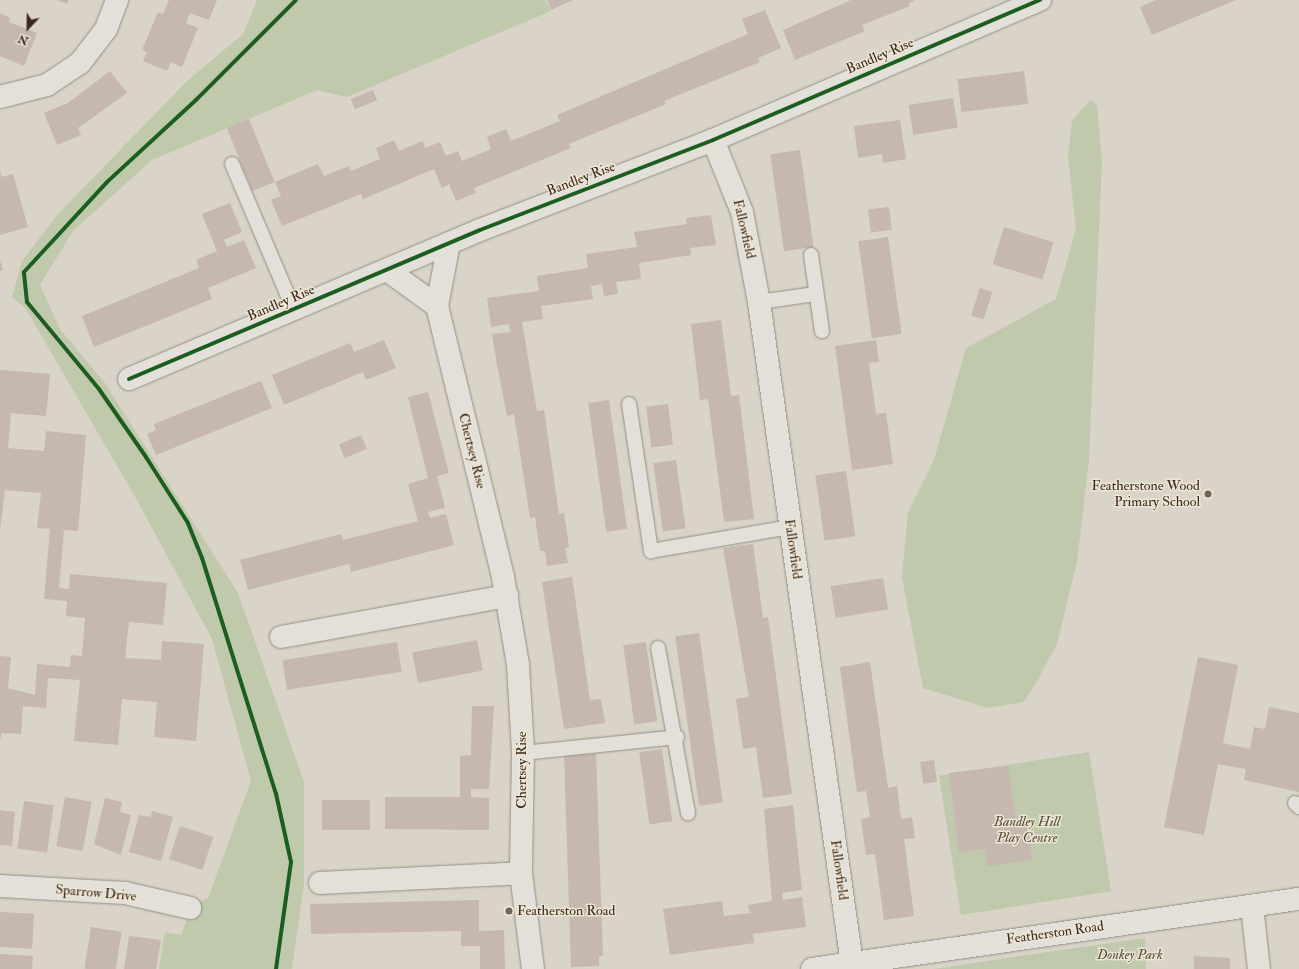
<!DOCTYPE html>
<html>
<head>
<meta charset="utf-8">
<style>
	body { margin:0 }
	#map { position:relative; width:1299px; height:969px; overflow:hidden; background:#d9d4c7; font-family:"IM FELL Double Pica",serif }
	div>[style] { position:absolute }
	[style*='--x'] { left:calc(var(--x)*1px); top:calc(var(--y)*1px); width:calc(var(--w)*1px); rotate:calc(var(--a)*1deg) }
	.green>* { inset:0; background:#c1c9ac; transform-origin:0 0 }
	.building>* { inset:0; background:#c6b7af; transform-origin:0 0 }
	.roads { filter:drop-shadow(0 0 1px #948e84) drop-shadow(0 0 1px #948e84) }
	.service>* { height:14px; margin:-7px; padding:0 7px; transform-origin:7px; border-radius:7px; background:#e3e0d9 }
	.minor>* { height:22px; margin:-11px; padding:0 11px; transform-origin:11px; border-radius:11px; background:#e3e0d9 }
	.cycleway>* { height:4px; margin:-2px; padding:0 2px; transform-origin:2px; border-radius:2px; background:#1b5e20 }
	.dots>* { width:11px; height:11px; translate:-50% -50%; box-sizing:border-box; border:2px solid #ece6d5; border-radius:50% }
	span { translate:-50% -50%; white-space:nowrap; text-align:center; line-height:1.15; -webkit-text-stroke:3px #ece6d5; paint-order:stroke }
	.street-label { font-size:14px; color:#3d261a }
	.poi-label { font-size:14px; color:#3d261a }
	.right { translate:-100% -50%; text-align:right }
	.left { translate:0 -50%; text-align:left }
	.park-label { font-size:14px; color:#594c39; font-style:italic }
	.north { position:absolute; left:8px; top:8px; width:40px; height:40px; -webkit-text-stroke:3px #ece6d5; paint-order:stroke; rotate:202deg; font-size:11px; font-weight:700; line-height:16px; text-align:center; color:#3d261a }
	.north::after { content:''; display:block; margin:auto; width:14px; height:18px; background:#3d261a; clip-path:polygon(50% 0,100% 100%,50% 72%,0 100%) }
</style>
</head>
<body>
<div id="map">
	<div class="green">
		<div style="clip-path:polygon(257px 0,545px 0,551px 11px,347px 97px,317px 90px,152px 160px,73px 231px,40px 285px,60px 329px,105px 383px,238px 593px,304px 782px,304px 884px,292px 969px,159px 969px,165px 932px,181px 935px,192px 905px,208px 898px,251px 781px,212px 639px,138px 502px,26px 309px,12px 297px,22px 261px,58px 214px,188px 80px,243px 34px)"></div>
		<div style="clip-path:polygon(1090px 100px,1097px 105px,1102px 161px,1089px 459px,1077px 562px,1057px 644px,1036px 683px,1024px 702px,988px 708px,923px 688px,902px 577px,908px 512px,934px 460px,966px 348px,1056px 299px,1076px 229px,1068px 156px,1072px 121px)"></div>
		<div style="left:1089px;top:752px;width:141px;height:152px;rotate:81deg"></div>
		<div style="clip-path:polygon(1145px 938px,1146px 969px,934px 969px,1033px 954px)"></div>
	</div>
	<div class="building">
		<div style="clip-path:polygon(57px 0,69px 0,67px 4px)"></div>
		<div style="clip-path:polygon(169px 0,217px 0,209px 20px,190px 13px,186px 23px,198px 28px,182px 67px,171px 62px,167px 71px,143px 61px,147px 52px,142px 50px,158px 12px,163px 14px)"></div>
		<div style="clip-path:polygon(547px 0,573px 0,551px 10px)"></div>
		<div style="clip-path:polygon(851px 0,915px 0,909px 3px,910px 6px,862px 25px,865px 31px,795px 60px,783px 30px)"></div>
		<div style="clip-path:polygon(1156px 0,1236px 0,1152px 35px,1140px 7px)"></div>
		<div style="clip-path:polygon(765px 10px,781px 48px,758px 58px,760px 62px,664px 101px,666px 104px,569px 144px,571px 148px,474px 188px,476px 193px,456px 201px,449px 184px,442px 188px,434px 169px,363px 199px,361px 194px,282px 226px,271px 200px,281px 196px,275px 182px,318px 164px,324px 176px,349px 166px,351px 171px,380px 159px,376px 148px,394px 140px,399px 151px,423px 141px,425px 148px,440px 142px,446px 156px,458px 151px,462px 161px,491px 149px,487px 137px,506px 129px,511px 141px,560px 121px,557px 115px,748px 34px,742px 19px)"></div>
		<div style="clip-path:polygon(0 13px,10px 18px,9px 22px,37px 33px,24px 66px,0 56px)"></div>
		<div style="clip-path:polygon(110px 71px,127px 93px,78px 128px,81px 135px,57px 145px,44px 113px,68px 103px)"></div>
		<div style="left:1024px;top:71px;width:33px;height:67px;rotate:83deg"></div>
		<div style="left:373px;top:90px;width:11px;height:24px;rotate:68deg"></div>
		<div style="left:953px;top:98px;width:30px;height:45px;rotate:81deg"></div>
		<div style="left:249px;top:119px;width:68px;height:24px;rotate:68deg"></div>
		<div style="clip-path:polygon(900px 120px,906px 159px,883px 163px,882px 154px,858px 158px,854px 126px)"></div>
		<div style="left:800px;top:150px;width:98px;height:30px;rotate:82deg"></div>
		<div style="clip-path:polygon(0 171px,2px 177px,13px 174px,28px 227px,0 235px)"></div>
		<div style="clip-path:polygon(230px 203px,242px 232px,224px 240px,227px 247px,244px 240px,256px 268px,208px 288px,212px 299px,94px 347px,82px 316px,199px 268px,196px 260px,217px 251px,202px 214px)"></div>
		<div style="left:889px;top:207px;width:23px;height:21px;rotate:83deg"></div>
		<div style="clip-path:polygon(711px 215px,716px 245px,690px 248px,691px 255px,639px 263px,641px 279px,616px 282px,618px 294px,604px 296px,602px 284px,591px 286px,593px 299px,541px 306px,543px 319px,522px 322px,537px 411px,544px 410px,559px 514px,564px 513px,569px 547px,565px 548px,568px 563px,547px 566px,545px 551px,540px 551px,535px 517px,530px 518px,514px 414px,507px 416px,497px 365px,492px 334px,510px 332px,509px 324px,491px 327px,487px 298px,539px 291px,537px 276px,588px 268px,586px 254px,637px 247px,634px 232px,687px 224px,686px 218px)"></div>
		<div style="left:1004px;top:227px;width:52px;height:39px;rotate:17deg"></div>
		<div style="left:888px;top:237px;width:98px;height:30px;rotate:82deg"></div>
		<div style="clip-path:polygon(0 260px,3px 270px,0 271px)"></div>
		<div style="left:980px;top:288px;width:13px;height:29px;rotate:18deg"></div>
		<div style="clip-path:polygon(721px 320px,731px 396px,739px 395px,754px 519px,724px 522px,708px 399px,700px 400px,691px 324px)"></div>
		<div style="clip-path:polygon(384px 340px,396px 368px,366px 380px,363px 372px,284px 405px,272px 375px,350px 343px,354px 352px)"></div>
		<div style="clip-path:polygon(876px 340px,879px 362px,869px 363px,876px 414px,886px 413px,893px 464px,852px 470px,835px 346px)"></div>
		<div style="clip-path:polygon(0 370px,50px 374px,46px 416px,11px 413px,8px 448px,44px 451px,46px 431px,86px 435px,78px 531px,64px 530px,59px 588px,69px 589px,70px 574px,167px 583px,163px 625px,129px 622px,125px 658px,161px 660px,162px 641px,204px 644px,196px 741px,154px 737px,157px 702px,122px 699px,118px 745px,74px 741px,80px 680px,48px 678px,46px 708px,23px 706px,21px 734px,2px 733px,0 740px,0 656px,11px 657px,8px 688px,35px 695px,37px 664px,70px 667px,71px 655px,82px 656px,85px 618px,66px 616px,67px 601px,44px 599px,50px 529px,37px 528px,41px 493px,5px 490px,0 531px)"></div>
		<div style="clip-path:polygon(261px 381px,272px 408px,156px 455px,147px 434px,156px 430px,154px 424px)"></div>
		<div style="clip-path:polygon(428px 392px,449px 473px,437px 476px,445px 508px,428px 512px,430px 518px,446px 514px,454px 545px,351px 572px,349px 564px,248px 590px,240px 560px,341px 534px,343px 540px,418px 521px,408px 484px,428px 478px,408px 397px)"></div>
		<div style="left:609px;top:400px;width:130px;height:21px;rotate:82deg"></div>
		<div style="left:668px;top:404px;width:41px;height:22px;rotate:83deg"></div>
		<div style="left:361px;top:435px;width:15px;height:24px;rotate:67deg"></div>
		<div style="left:676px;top:460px;width:69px;height:23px;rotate:82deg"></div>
		<div style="left:846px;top:471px;width:66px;height:31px;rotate:82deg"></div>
		<div style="clip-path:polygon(753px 544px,763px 618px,768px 617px,792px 794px,763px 798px,756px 747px,743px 749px,736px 699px,749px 697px,723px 548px)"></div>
		<div style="clip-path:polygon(572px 577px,590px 700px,601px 699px,605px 723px,564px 729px,542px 582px)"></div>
		<div style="left:883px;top:578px;width:32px;height:53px;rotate:81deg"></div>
		<div style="left:699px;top:633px;width:171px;height:24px;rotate:82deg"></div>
		<div style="left:477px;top:640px;width:31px;height:66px;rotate:79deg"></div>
		<div style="left:397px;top:642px;width:30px;height:116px;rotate:81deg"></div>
		<div style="left:646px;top:642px;width:80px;height:23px;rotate:82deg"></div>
		<div style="clip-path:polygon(1198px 657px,1238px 665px,1223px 743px,1250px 749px,1254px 727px,1265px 729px,1269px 707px,1299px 713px,1299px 792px,1244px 780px,1246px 769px,1218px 764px,1204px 835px,1164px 827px)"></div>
		<div style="clip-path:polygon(870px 662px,888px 788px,897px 786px,901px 819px,912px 817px,915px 838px,904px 839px,914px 916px,884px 920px,875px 854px,866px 855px,861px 819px,870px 817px,866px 791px,857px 792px,840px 667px)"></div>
		<div style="clip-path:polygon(472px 706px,494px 706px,489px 789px,471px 789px,471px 797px,489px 798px,489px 830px,385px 829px,385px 797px,460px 797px,460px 756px,471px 755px)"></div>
		<div style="left:662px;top:749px;width:73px;height:23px;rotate:82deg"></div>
		<div style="clip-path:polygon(596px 754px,603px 956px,599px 956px,599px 966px,571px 967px,564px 755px)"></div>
		<div style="left:934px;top:760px;width:22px;height:14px;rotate:82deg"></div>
		<div style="clip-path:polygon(1008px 766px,1016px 821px,1027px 820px,1032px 860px,987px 866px,985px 849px,959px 852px,949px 773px)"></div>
		<div style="left:65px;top:797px;width:27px;height:50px;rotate:10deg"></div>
		<div style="clip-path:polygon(105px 798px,122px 802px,120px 812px,131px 815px,121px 855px,94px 844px)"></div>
		<div style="left:322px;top:800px;width:48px;height:30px"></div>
		<div style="left:24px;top:801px;width:30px;height:48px;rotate:8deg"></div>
		<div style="clip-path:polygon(793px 805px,802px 890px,782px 893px,783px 900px,802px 897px,806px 927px,753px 934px,754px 943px,670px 955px,663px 909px,722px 901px,724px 916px,750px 913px,748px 905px,772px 901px,764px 809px)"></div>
		<div style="clip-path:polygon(0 810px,15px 812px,12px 846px,0 845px)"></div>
		<div style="clip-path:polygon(152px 811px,173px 817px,161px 861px,129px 852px,139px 815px,151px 817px)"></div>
		<div style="left:180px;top:826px;width:35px;height:35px;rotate:18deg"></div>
		<div style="clip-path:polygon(479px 900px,479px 931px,504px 930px,505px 969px,480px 969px,480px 946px,461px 946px,461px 931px,311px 934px,310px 904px)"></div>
		<div style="left:0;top:912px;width:34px;height:35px;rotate:3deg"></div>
		<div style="left:91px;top:927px;width:31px;height:42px;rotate:9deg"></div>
		<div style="clip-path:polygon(129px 936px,161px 940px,156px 969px,124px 969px)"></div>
		<div style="clip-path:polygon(0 954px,33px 956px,32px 969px,0 969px)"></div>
		<div style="clip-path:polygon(1194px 956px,1230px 958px,1230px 969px,1194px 969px)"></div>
	</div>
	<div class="roads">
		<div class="service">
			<div style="--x:232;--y:164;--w:159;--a:67"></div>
			<div style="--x:811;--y:255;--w:77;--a:81.8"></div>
			<div style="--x:759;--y:302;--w:57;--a:-8.1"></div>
			<div style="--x:629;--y:404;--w:149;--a:81.5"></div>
			<div style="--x:651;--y:551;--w:141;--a:-9.8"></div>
			<div style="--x:658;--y:648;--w:168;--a:79.7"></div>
			<div style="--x:523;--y:753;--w:155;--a:-5.9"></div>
			<div style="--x:1295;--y:803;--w:6;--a:45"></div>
		</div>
		<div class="minor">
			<div style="--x:0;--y:97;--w:49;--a:-14.3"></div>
			<div style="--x:47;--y:85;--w:40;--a:-34"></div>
			<div style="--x:80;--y:63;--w:43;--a:-52.6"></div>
			<div style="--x:106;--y:29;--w:31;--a:-69"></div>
			<div style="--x:713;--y:140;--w:78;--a:68.1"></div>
			<div style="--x:742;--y:212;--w:92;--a:79.3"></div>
			<div style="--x:759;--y:302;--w:669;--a:82"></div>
			<div style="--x:449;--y:243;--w:64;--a:100.8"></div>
			<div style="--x:437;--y:306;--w:279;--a:76.3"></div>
			<div style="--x:503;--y:577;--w:89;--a:80.3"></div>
			<div style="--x:518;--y:665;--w:88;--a:86.7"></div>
			<div style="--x:523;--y:753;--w:120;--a:91"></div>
			<div style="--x:521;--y:873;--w:97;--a:82.9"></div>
			<div style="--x:387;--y:270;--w:62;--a:35.8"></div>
			<div style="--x:129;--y:379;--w:381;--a:-23"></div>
			<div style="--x:480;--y:230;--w:250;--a:-21.1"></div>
			<div style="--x:713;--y:140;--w:356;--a:-23.2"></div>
			<div style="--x:281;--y:637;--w:230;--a:-10.3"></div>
			<div style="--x:320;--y:883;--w:201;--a:-2.8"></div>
			<div style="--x:0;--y:886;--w:125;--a:3.2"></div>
			<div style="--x:125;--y:893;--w:67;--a:13"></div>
			<div style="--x:1252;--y:906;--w:63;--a:83.7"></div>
			<div style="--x:812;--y:969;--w:492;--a:-8.2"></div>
		</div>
	</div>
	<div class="cycleway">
		<div style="--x:129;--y:379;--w:381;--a:-23"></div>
		<div style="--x:480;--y:230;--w:250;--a:-21.1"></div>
		<div style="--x:713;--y:140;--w:356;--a:-23.2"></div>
		<div style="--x:276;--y:969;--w:108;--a:-82"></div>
		<div style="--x:291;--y:862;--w:70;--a:-102.4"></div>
		<div style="--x:276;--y:794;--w:247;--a:-107.4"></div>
		<div style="--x:202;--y:558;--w:38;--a:-112"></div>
		<div style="--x:188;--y:523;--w:78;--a:-122.5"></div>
		<div style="--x:146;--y:457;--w:83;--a:-124.7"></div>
		<div style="--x:99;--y:389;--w:113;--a:-129.6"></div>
		<div style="--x:27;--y:302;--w:30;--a:-96"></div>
		<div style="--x:24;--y:272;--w:122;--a:-47.3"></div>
		<div style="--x:107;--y:182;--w:122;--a:-42.7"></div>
		<div style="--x:197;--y:99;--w:140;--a:-45"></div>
	</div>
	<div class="dots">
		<div style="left:1208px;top:494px;background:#746357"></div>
		<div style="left:509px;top:911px;background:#746357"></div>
	</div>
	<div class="street-label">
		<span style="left:880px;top:56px;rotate:-23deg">Bandley Rise</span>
		<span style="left:581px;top:179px;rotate:-21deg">Bandley Rise</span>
		<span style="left:744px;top:229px;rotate:77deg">Fallowfield</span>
		<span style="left:281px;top:303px;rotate:-23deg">Bandley Rise</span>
		<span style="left:472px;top:451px;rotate:76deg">Chertsey Rise</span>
		<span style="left:793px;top:549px;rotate:82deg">Fallowfield</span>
		<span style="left:522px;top:770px;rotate:-90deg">Chertsey Rise</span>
		<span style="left:839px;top:870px;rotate:82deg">Fallowfield</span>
		<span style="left:96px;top:893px;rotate:5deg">Sparrow Drive</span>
		<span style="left:1055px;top:933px;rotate:-8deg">Featherston Road</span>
	</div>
	<div class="poi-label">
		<span class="right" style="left:1200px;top:494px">Featherstone Wood<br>Primary School</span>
		<span class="left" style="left:517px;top:911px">Featherston Road</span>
	</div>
	<div class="park-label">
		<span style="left:1027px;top:830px">Bandley Hill<br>Play Centre</span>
		<span style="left:1130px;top:955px">Donkey Park</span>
	</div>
	<div class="north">N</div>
</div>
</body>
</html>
